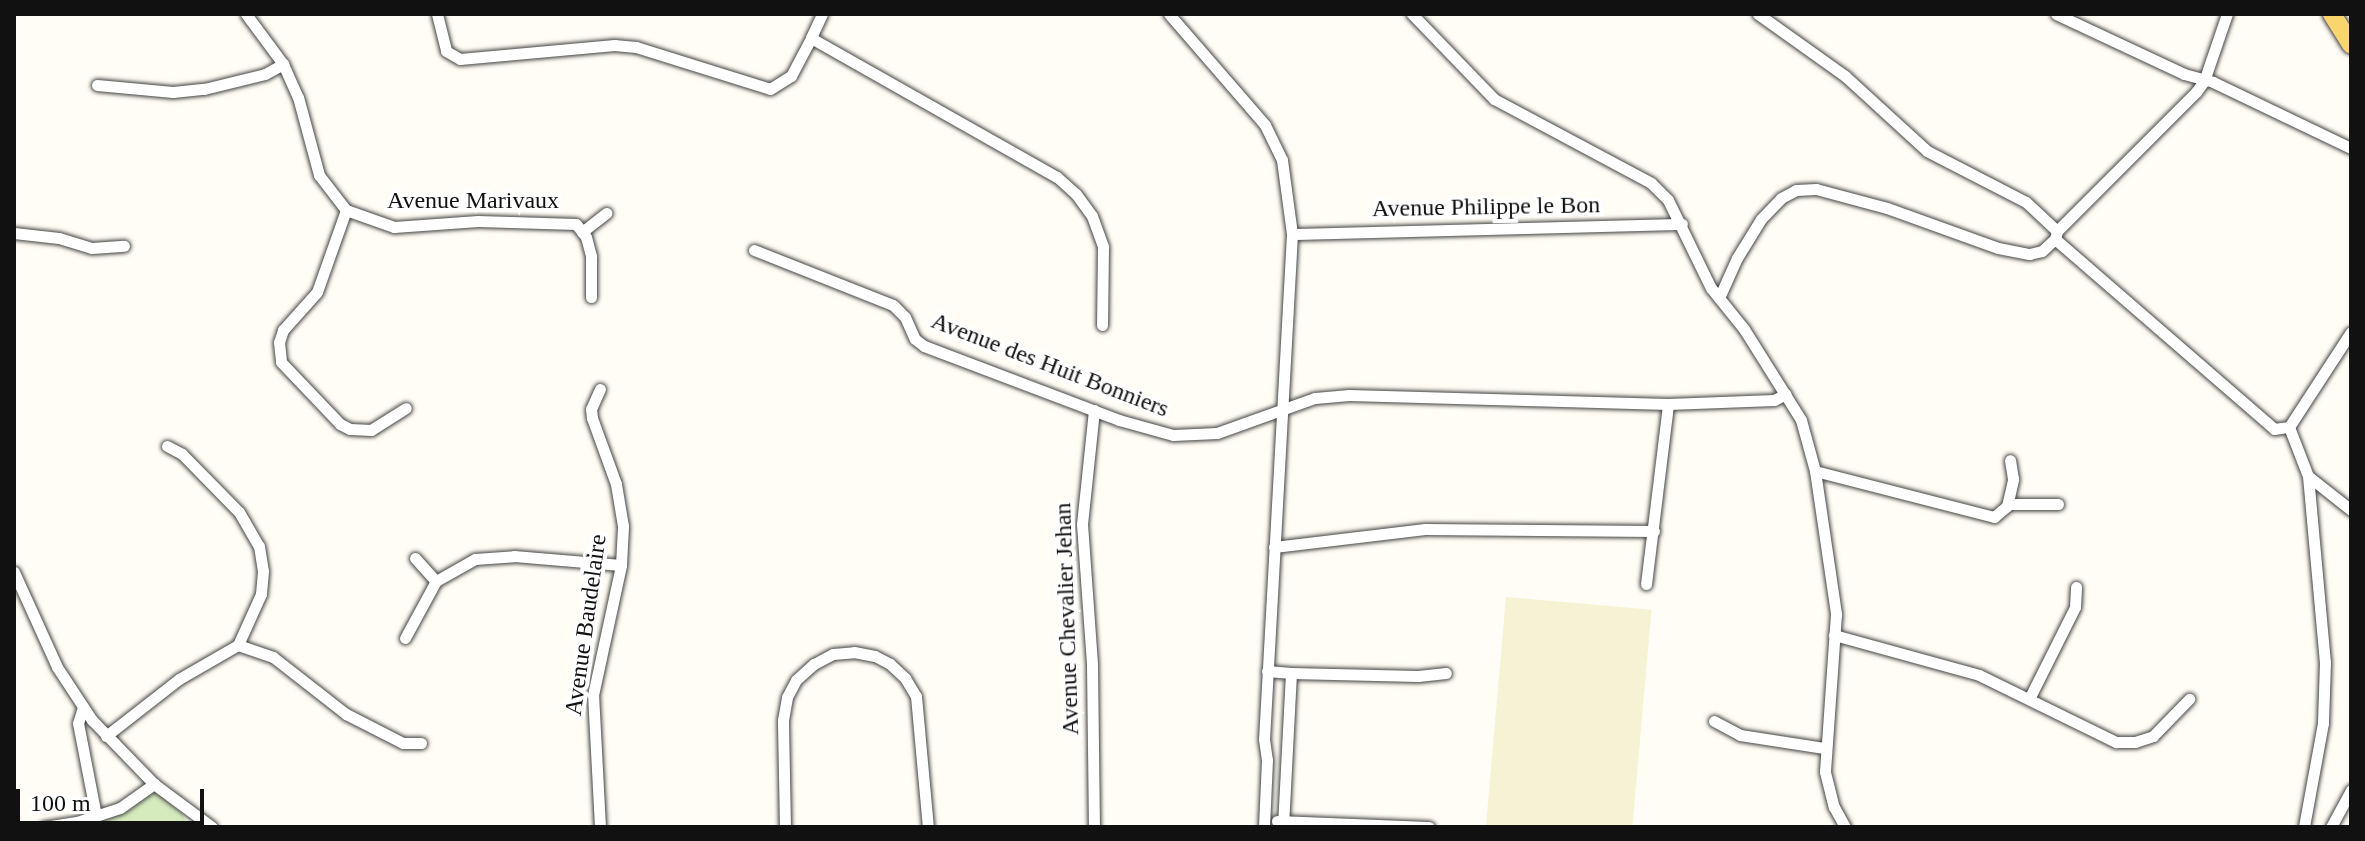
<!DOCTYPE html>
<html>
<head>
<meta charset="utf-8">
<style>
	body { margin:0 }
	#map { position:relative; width:2365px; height:841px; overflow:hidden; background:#fffdf5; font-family:Georgia,serif }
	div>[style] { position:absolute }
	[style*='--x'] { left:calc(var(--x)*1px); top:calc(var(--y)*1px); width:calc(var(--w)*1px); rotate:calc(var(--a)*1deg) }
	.farmland>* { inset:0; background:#f6f3d4; transform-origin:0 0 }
	.green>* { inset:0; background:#d5ebbd }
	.roads { filter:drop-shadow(0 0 2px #444) drop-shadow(0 0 2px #444) }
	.minor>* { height:11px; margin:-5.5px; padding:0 5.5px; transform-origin:5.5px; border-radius:5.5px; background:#fff }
	.primary>* { height:18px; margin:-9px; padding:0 9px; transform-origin:9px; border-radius:9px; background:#f9d66b }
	span { translate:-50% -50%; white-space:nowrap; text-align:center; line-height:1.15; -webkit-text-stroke:8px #fff; paint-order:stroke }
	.street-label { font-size:24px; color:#111 }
	.frame { position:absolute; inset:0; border:16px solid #111; pointer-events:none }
	.scale { position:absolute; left:16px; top:789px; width:188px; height:36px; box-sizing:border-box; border:4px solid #111; border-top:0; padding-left:10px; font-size:24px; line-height:28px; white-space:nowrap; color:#111; -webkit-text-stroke:6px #fff; paint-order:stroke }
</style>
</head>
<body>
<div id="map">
	<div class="farmland">
		<div style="left:1506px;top:597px;width:146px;height:230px;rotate:5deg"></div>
	</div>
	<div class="green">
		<div style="clip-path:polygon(156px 791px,182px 814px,189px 827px,81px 827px,124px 813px)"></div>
	</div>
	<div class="roads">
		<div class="minor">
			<div style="--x:246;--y:14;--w:62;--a:53.5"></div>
			<div style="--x:283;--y:64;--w:36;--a:66"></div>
			<div style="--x:298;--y:97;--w:81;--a:74.9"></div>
			<div style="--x:319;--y:175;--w:44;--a:52.4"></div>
			<div style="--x:346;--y:210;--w:51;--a:19.5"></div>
			<div style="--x:394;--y:227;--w:84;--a:-4.1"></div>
			<div style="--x:478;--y:221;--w:98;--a:1.8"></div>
			<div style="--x:576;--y:224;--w:16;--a:52"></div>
			<div style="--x:586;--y:237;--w:20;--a:75"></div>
			<div style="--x:591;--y:256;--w:41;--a:90"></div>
			<div style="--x:437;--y:14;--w:38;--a:76"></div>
			<div style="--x:446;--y:51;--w:16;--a:30"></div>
			<div style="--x:460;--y:59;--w:155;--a:-5.2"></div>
			<div style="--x:614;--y:45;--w:22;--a:5"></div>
			<div style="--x:636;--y:47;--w:140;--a:17.4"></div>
			<div style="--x:770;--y:89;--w:25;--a:-32"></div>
			<div style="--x:791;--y:76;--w:43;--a:-62.2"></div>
			<div style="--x:822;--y:14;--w:26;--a:115"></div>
			<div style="--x:811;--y:38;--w:283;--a:29.5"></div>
			<div style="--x:1057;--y:177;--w:25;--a:42"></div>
			<div style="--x:1076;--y:194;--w:27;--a:54"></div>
			<div style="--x:1092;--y:216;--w:33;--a:70"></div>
			<div style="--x:1103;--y:247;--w:78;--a:90.7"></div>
			<div style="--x:1169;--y:14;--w:147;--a:49.1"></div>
			<div style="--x:1265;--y:125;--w:39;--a:64"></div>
			<div style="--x:1282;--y:160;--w:75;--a:82.3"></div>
			<div style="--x:1292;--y:234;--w:506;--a:93.17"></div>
			<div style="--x:1264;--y:739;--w:21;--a:82"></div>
			<div style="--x:1267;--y:760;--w:67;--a:92.6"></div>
			<div style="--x:1412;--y:14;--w:118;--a:46"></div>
			<div style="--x:1494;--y:99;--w:178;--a:28.1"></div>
			<div style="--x:1651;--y:183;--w:24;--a:45"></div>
			<div style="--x:1668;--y:200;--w:98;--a:64"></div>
			<div style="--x:1711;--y:288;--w:53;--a:51.2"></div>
			<div style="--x:1744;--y:329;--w:107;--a:57.9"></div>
			<div style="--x:1801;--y:420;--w:53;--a:74.6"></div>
			<div style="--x:1815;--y:471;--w:145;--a:81.6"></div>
			<div style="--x:1836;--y:614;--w:158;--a:94"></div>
			<div style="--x:1825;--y:772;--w:36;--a:76"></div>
			<div style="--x:1834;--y:807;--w:23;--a:61"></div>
			<div style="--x:1758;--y:14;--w:107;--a:35.5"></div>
			<div style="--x:1845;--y:76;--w:111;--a:42.4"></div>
			<div style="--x:1927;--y:151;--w:111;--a:27.3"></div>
			<div style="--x:2026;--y:202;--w:42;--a:43.1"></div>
			<div style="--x:2057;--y:231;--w:8;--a:104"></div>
			<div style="--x:2056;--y:14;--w:141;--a:25.1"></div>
			<div style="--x:2184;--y:74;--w:30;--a:15"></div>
			<div style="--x:2213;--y:82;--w:153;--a:25.6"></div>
			<div style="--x:97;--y:85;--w:76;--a:5.3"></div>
			<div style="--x:173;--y:92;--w:31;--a:-6"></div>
			<div style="--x:204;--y:89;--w:63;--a:-13.8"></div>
			<div style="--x:265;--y:74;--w:21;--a:-29"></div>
			<div style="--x:346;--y:210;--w:87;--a:109.5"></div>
			<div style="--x:317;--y:292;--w:51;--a:131.8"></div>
			<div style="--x:283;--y:330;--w:13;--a:108"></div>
			<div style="--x:279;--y:342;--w:20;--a:84"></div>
			<div style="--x:281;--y:362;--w:86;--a:46.4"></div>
			<div style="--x:340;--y:424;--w:11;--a:27"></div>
			<div style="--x:350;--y:429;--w:21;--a:3"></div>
			<div style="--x:371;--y:430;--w:41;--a:-32.2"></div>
			<div style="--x:2057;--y:231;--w:197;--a:-45"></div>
			<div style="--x:2196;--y:92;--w:14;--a:-54"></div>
			<div style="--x:2204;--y:81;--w:71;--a:-71.1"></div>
			<div style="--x:582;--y:232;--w:31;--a:-38"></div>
			<div style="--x:14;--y:233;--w:45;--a:6.3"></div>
			<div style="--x:59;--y:238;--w:34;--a:17"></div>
			<div style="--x:92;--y:248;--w:32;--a:-4"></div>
			<div style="--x:1292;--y:234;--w:390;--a:-1.5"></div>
			<div style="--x:2055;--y:239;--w:290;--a:40.9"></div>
			<div style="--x:2274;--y:429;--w:15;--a:-8"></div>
			<div style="--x:754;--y:250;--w:149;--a:21.6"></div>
			<div style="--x:893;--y:305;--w:17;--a:45"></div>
			<div style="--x:905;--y:317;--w:24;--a:66"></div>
			<div style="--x:915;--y:339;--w:11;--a:38"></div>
			<div style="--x:924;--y:346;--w:209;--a:20.8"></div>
			<div style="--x:1119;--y:420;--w:56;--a:15.5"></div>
			<div style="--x:1173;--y:435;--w:44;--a:-2.6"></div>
			<div style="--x:1217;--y:433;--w:104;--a:-19.7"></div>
			<div style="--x:1315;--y:398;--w:34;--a:-5"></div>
			<div style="--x:1349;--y:395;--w:319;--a:1.6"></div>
			<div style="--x:1668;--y:404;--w:106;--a:-2.2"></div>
			<div style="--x:1774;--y:400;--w:13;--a:-27"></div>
			<div style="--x:1719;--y:298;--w:44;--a:-65.8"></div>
			<div style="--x:1737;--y:258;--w:46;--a:-58.4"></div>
			<div style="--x:1761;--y:219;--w:29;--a:-46"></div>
			<div style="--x:1781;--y:198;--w:17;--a:-28"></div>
			<div style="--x:1796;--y:190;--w:20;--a:-3"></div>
			<div style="--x:1816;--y:189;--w:73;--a:15"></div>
			<div style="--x:1887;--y:208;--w:118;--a:19.8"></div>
			<div style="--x:1998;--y:248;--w:32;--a:11"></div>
			<div style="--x:2029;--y:254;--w:13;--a:-13"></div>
			<div style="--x:2042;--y:251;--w:18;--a:-43"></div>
			<div style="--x:1094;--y:410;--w:115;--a:96"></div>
			<div style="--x:1082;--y:524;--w:141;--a:85.9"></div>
			<div style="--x:1092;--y:665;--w:162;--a:89.3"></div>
			<div style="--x:2289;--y:427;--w:53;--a:68.8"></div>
			<div style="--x:2308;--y:476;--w:187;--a:84.8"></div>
			<div style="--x:2325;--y:662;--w:61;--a:91.9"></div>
			<div style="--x:2323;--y:723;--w:106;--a:100.4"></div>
			<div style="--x:2289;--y:427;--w:113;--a:-56.9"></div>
			<div style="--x:167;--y:446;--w:17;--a:28"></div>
			<div style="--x:182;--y:454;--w:81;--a:45.5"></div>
			<div style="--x:239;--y:512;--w:39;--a:60"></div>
			<div style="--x:259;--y:546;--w:25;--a:81"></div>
			<div style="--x:263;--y:571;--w:23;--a:95"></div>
			<div style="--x:261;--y:594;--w:56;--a:114.3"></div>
			<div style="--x:1815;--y:471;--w:185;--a:14.4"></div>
			<div style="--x:1994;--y:517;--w:17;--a:-40"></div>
			<div style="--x:2007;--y:506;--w:28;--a:-77"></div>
			<div style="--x:2013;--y:479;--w:19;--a:-99"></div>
			<div style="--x:2308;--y:476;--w:55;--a:38.3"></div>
			<div style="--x:2008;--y:504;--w:50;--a:0"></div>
			<div style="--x:1274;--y:547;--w:152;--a:-6.8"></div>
			<div style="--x:1425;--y:529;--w:229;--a:0.5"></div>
			<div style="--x:415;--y:558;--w:31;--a:48"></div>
			<div style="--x:14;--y:572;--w:104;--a:65.6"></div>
			<div style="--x:57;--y:667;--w:64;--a:56.6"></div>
			<div style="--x:92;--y:720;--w:89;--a:45.9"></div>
			<div style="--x:154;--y:784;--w:72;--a:36.6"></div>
			<div style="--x:1646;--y:584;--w:181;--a:-83"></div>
			<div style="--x:1834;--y:635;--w:150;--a:15.4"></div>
			<div style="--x:1979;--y:675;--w:153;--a:26.1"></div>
			<div style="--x:2116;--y:742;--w:19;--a:0"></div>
			<div style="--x:2135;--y:742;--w:19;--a:-18"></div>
			<div style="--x:2153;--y:736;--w:52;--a:-45.8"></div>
			<div style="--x:405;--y:638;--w:65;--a:-61.5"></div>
			<div style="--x:436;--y:581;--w:45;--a:-29.4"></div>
			<div style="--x:475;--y:559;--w:39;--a:-4"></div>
			<div style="--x:514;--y:556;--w:107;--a:4.8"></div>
			<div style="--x:1267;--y:671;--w:24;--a:5"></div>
			<div style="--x:1291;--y:673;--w:154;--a:93"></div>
			<div style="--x:1291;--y:673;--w:127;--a:1.4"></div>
			<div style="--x:1418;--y:676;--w:28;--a:-6"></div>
			<div style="--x:2029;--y:699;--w:103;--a:-63.4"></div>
			<div style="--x:2075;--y:607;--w:20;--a:-87"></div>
			<div style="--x:83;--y:707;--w:17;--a:107"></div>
			<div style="--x:78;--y:723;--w:95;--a:79"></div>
			<div style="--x:1714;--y:721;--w:30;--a:28"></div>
			<div style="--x:1740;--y:735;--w:85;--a:8.8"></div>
			<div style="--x:106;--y:736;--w:93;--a:-38"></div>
			<div style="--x:179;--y:679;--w:68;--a:-30"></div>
			<div style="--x:238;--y:645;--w:37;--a:19"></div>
			<div style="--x:273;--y:657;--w:93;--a:38"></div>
			<div style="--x:346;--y:714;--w:64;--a:27"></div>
			<div style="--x:403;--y:743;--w:18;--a:0"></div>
			<div style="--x:1277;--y:821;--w:152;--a:2.3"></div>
			<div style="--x:44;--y:827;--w:33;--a:-9"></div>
			<div style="--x:77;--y:822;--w:45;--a:-18"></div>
			<div style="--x:120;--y:808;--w:42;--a:-35.2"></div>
			<div style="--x:600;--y:827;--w:132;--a:-93"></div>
			<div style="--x:593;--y:695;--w:133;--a:-77.8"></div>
			<div style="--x:621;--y:565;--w:39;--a:-87"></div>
			<div style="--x:623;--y:526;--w:43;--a:-99.5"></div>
			<div style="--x:616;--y:484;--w:70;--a:-110"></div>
			<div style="--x:592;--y:418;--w:9;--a:-96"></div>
			<div style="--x:591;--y:409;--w:22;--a:-66"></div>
			<div style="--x:785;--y:827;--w:107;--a:-91.1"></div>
			<div style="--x:783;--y:720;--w:23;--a:-80"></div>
			<div style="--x:787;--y:697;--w:19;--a:-62"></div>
			<div style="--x:796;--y:680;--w:24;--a:-42"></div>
			<div style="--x:814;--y:664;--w:21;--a:-28"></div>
			<div style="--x:833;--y:654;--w:21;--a:-5"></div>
			<div style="--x:854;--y:652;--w:21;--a:11"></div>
			<div style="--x:875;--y:656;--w:17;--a:28"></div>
			<div style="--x:890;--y:664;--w:21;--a:43"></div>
			<div style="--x:905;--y:678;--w:21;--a:59"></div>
			<div style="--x:916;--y:696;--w:132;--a:84.8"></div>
			<div style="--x:2331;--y:827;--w:42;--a:-61.6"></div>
		</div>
		<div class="primary">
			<div style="--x:2332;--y:14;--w:36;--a:58"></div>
		</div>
	</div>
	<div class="street-label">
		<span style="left:473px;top:201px">Avenue Marivaux</span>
		<span style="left:1486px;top:207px;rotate:-1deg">Avenue Philippe le Bon</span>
		<span style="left:1050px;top:365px;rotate:21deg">Avenue des Huit Bonniers</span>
		<span style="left:1067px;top:619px;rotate:-92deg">Avenue Chevalier Jehan</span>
		<span style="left:586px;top:625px;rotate:-82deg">Avenue Baudelaire</span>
	</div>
	<div class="frame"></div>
	<div class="scale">100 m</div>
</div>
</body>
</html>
